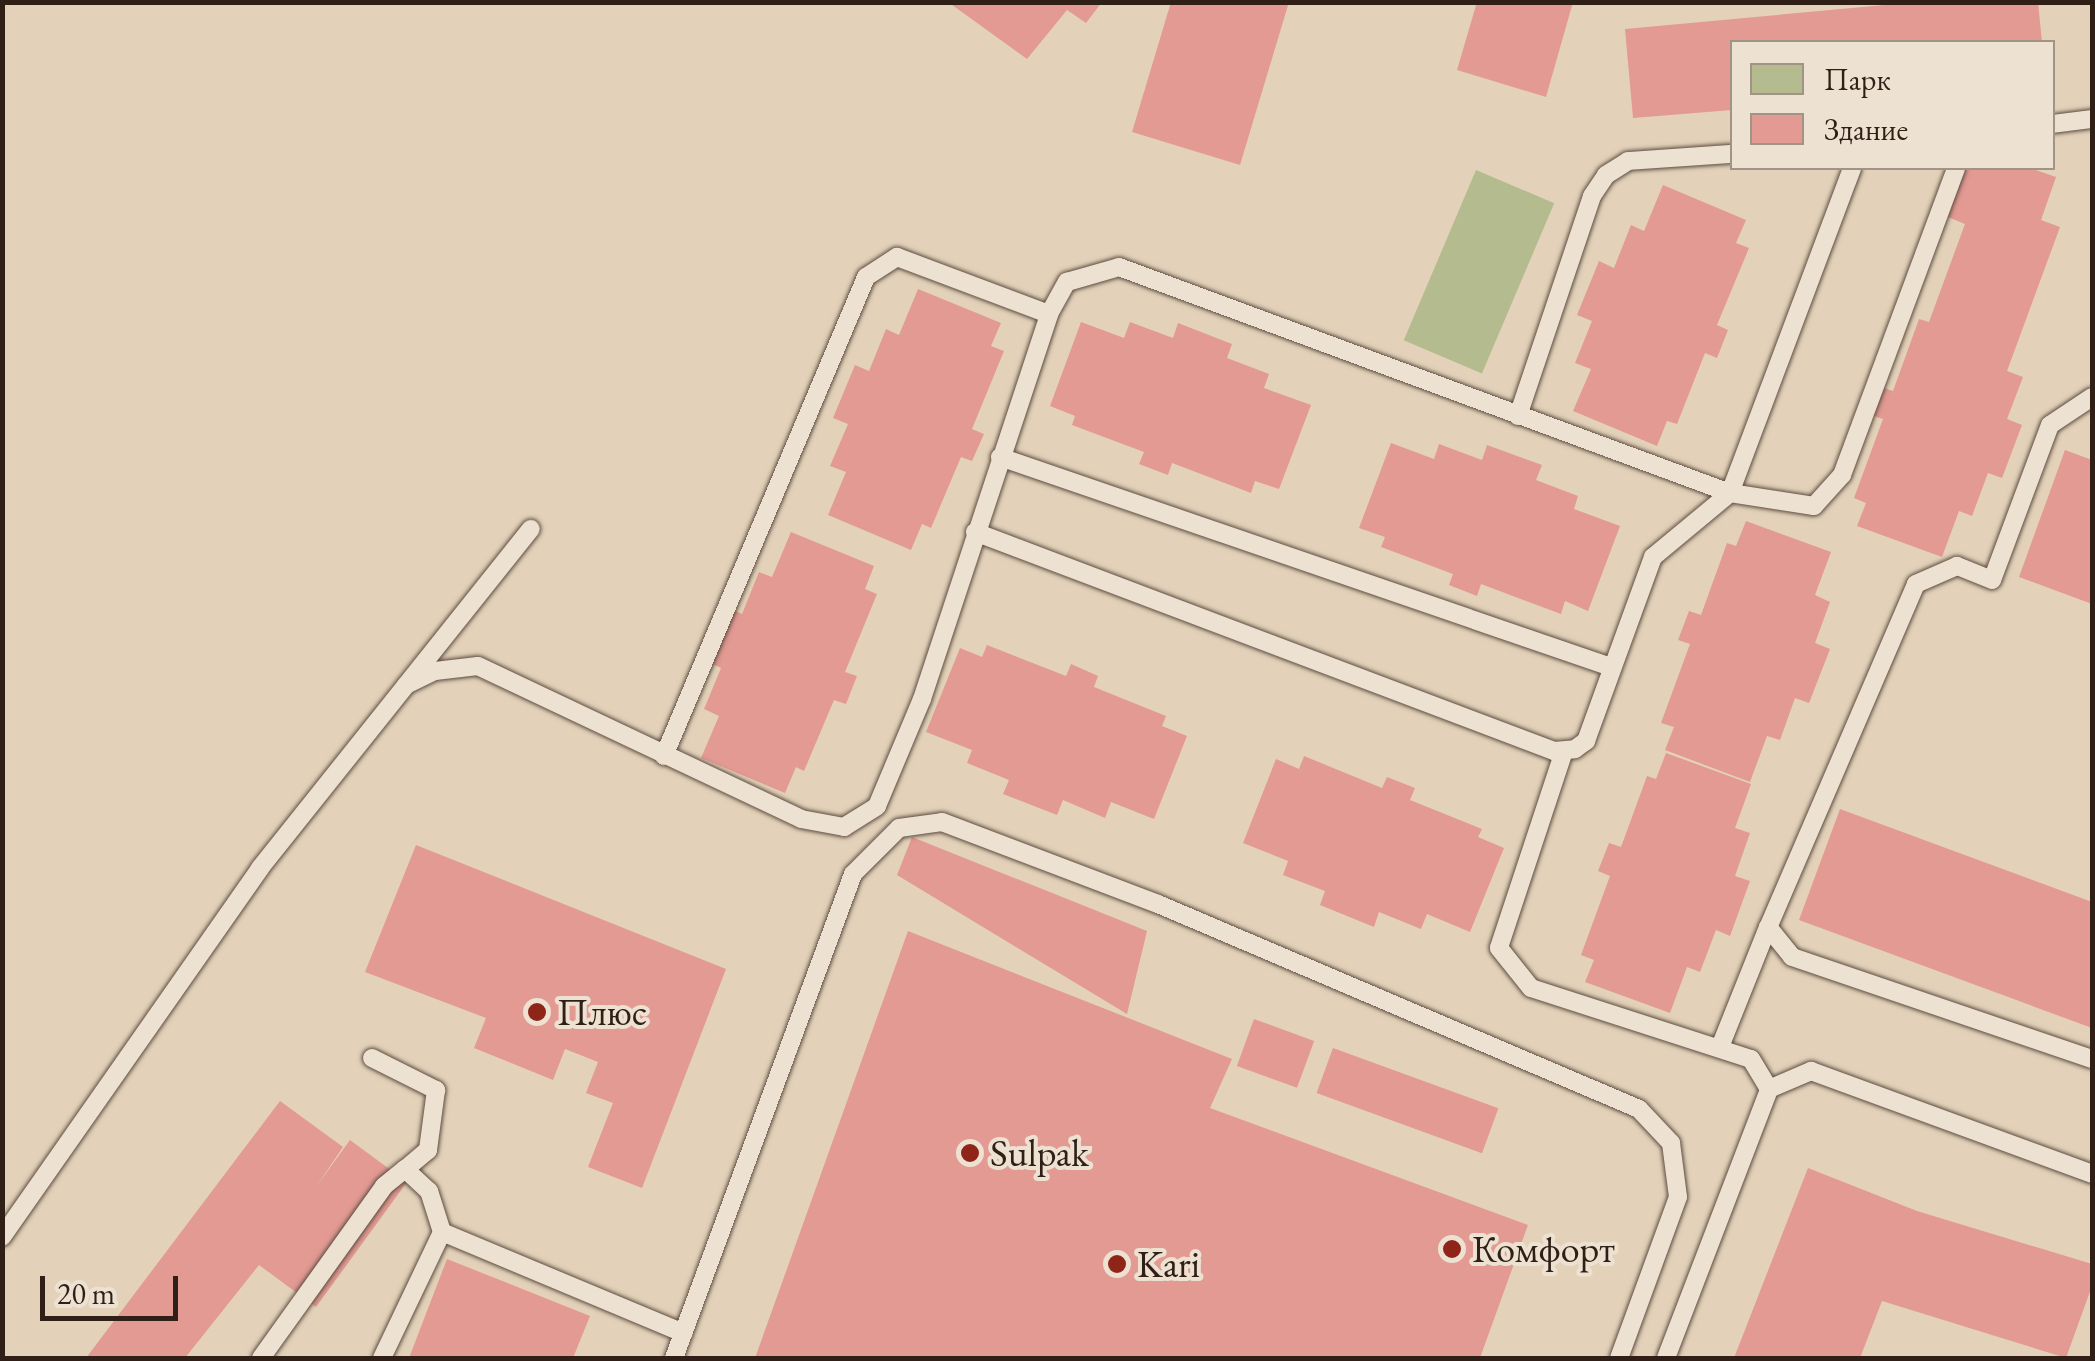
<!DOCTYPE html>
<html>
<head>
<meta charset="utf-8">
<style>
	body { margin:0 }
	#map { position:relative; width:2095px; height:1361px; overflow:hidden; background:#e3d2b9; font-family:"EB Garamond",serif }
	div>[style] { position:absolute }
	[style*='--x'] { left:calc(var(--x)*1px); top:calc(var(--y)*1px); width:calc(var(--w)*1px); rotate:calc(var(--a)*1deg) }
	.green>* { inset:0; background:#b4bc8f; transform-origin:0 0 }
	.building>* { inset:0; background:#e29a93; transform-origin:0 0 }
	.roads { filter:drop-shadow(0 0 2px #5d4c40) drop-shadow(0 0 2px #5d4c40) }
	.lane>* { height:18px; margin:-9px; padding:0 9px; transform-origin:9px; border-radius:9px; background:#ede2d2 }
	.dots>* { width:28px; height:28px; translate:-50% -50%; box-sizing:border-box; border:5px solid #ede2d2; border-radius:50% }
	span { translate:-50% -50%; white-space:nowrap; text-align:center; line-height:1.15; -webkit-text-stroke:8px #ede2d2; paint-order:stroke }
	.poi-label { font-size:38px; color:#301f17 }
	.left { translate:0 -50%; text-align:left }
	.frame { position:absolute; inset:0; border:5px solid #301f17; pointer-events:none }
	.legend { position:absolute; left:1730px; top:40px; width:325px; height:130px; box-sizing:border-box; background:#ede2d2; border:2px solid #a19487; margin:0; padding:12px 18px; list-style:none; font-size:30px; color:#301f17 }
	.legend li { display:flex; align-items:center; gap:20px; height:50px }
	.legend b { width:50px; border:2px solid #a19487 }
	.scale { position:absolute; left:40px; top:1276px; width:138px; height:45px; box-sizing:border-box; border:5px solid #301f17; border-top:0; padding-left:12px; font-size:30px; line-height:35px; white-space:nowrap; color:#301f17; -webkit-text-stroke:8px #ede2d2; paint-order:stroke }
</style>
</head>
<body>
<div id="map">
	<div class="green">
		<div style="left:1476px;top:170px;width:85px;height:185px;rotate:23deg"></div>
	</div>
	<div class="building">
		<div style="clip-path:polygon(948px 2px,1102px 2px,1086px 23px,1067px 10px,1027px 59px)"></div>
		<div style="clip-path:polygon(1171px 2px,1289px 2px,1240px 165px,1132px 132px)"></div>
		<div style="clip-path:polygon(1477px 2px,1573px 2px,1546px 97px,1457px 70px)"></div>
		<div style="clip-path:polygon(1917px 2px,2038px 2px,2042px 42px,1732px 42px,1732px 110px,1633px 118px,1625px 29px)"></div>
		<div style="clip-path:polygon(1960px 168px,2030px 168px,2056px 177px,2041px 220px,2060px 227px,2007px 371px,2023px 377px,2007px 419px,2022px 425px,2002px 478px,1988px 473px,1972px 516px,1959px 511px,1942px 557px,1857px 526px,1866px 503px,1854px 498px,1883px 419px,1871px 415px,1881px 387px,1893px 391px,1919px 319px,1929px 322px,1965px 224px,1943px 215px)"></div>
		<div style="clip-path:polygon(1663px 185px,1746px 220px,1736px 243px,1749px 248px,1717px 325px,1728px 330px,1717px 358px,1705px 353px,1677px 424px,1667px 421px,1657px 446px,1573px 411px,1591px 369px,1575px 363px,1592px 321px,1577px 315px,1599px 261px,1614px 268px,1631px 225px,1644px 231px)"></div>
		<div style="clip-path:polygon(918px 289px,1001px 323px,991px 346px,1004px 351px,972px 429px,984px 434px,972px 461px,961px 457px,931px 528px,922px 524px,911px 550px,828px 515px,846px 472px,830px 466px,848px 424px,833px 418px,855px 365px,869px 371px,886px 329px,899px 335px)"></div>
		<div style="clip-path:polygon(1081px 322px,1124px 338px,1130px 322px,1173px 338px,1178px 323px,1232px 344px,1227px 358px,1269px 374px,1264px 388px,1311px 405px,1279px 489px,1255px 481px,1251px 493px,1172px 463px,1168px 475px,1139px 464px,1144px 452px,1072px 425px,1075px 416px,1050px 406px)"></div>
		<div style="clip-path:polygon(1391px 443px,1434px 459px,1439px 444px,1482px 460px,1487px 445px,1542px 465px,1536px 480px,1578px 496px,1574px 509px,1620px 526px,1588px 611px,1565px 601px,1561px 614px,1481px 584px,1477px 596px,1449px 585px,1453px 574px,1381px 547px,1385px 537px,1359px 528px)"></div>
		<div style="clip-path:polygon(2065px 450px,2092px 460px,2092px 604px,2019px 577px)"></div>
		<div style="clip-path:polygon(1746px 521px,1831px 552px,1815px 595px,1830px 602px,1815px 643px,1830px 649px,1809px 703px,1795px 698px,1780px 740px,1767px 736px,1750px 782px,1665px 750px,1674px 727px,1661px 723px,1690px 644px,1678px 640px,1689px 611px,1701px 615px,1727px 543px,1736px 546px)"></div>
		<div style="clip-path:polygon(791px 532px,874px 566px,865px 589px,877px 594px,845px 672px,857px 676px,846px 704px,834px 700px,804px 771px,796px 767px,785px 793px,701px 758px,719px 716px,704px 709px,721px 668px,706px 661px,728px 608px,742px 614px,759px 572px,772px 577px)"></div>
		<div style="clip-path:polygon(987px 645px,1066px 676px,1071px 664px,1098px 676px,1094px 687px,1166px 716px,1162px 726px,1187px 736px,1154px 819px,1111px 802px,1105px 818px,1063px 800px,1057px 815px,1003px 794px,1009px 780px,967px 763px,972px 750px,926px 732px,960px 648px,982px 657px)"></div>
		<div style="clip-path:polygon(1666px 753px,1751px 784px,1735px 828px,1750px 833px,1735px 876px,1750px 881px,1730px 936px,1716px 930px,1700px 972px,1687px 967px,1670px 1013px,1585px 982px,1594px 960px,1581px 955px,1610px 876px,1598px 871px,1609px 843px,1621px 847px,1647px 776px,1656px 779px)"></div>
		<div style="clip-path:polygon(1304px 756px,1382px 788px,1387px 777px,1415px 788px,1410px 800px,1482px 829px,1478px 837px,1504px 848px,1470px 932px,1427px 914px,1421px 929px,1379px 912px,1374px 927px,1320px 905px,1325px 891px,1283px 875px,1288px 861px,1243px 843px,1276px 759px,1299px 769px)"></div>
		<div style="clip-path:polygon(1840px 809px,2092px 902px,2092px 1028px,1799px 920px)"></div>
		<div style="clip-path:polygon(912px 837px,1147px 931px,1127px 1014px,897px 875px)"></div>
		<div style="clip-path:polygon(416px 845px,726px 969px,642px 1188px,588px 1167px,613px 1103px,586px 1093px,598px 1062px,565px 1049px,553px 1080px,474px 1048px,486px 1018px,365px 972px)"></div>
		<div style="clip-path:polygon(908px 931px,1232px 1059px,1210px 1108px,1528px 1225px,1480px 1358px,755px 1358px)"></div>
		<div style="left:1254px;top:1019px;width:64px;height:50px;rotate:20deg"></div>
		<div style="left:1333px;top:1048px;width:176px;height:48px;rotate:20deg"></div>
		<div style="clip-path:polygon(280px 1101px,343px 1147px,316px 1187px,350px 1140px,407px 1182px,316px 1307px,259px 1265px,185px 1358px,86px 1358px)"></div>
		<div style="clip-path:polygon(1808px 1168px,1917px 1211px,2092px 1264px,2092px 1286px,2066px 1358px,1882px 1301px,1860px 1358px,1734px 1358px)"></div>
		<div style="clip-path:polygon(447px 1259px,590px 1316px,573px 1358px,409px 1358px)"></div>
	</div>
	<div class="roads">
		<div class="lane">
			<div style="--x:2052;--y:124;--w:40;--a:-7.1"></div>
			<div style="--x:2092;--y:397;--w:50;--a:146.3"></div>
			<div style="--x:2050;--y:425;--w:165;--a:110.5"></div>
			<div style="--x:1992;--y:580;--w:38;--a:-158"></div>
			<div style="--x:1957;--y:566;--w:45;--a:156.3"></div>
			<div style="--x:1916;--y:584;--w:374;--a:113.3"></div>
			<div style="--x:1768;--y:927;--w:38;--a:51"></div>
			<div style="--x:1792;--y:957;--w:317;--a:18.8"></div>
			<div style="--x:1518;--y:416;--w:232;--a:-71.4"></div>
			<div style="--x:1592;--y:196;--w:25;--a:-56"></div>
			<div style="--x:1606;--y:175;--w:26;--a:-32"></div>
			<div style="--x:1628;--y:161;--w:104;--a:-3.9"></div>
			<div style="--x:1000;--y:457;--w:643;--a:18.97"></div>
			<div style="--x:975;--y:532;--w:619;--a:20.72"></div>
			<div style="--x:1554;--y:751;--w:21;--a:-5"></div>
			<div style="--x:1575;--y:749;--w:14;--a:-36"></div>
			<div style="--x:1586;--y:741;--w:196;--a:-70"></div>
			<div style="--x:1653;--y:557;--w:100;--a:-39.7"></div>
			<div style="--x:1730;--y:493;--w:347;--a:-69.4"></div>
			<div style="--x:406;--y:685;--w:32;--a:-26"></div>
			<div style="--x:435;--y:671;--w:43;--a:-6.6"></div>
			<div style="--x:478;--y:666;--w:357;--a:25.3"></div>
			<div style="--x:801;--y:819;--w:44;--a:10.5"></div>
			<div style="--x:844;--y:827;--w:39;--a:-32"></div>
			<div style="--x:877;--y:806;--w:116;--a:-67.2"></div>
			<div style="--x:922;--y:699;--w:405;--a:-71.7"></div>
			<div style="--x:1049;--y:314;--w:37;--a:-61"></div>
			<div style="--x:1067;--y:282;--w:54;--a:-16.1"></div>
			<div style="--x:1119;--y:267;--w:651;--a:20.3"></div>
			<div style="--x:1730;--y:493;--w:85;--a:8.8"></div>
			<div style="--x:1814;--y:506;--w:42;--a:-47.9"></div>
			<div style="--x:1842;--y:475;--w:327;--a:-69.6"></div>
			<div style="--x:1564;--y:751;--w:207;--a:108.3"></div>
			<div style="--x:1499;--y:948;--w:51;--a:51.3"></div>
			<div style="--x:1531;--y:988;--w:231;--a:17.9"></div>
			<div style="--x:1751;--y:1059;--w:35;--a:59"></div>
			<div style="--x:664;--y:756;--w:520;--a:-67.13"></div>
			<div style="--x:866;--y:277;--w:37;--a:-33"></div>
			<div style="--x:897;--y:257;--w:162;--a:20.6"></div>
			<div style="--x:1720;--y:1047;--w:129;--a:-68.2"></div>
			<div style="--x:372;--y:1058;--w:72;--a:26.6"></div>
			<div style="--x:436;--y:1090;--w:61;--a:97.6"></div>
			<div style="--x:428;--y:1150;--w:30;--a:140"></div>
			<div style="--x:2;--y:1237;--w:450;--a:-55"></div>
			<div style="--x:260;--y:868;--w:434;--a:-51.4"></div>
			<div style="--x:261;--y:1358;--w:211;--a:-54.4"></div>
			<div style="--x:384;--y:1186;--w:27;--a:-39"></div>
			<div style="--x:405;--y:1169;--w:33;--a:43"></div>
			<div style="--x:429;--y:1191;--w:43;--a:72.4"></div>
			<div style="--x:442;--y:1232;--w:262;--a:22.7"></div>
			<div style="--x:382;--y:1358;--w:140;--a:-64.5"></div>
			<div style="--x:674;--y:1358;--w:516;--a:-69.7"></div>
			<div style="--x:853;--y:874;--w:65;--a:-45"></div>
			<div style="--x:899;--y:828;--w:43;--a:-7.9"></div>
			<div style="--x:942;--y:822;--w:231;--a:20.8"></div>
			<div style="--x:1158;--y:904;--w:523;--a:23.08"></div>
			<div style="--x:1639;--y:1109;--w:47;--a:46.7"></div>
			<div style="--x:1671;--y:1143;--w:54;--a:82.6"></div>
			<div style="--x:1678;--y:1197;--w:171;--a:110.1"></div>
			<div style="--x:1666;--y:1358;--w:288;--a:-69"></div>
			<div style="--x:1769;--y:1089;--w:46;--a:-23.2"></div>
			<div style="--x:1811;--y:1071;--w:299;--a:20.1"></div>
		</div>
	</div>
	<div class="dots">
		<div style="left:537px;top:1012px;background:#8f2418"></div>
		<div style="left:970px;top:1153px;background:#8f2418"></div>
		<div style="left:1452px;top:1249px;background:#8f2418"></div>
		<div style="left:1117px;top:1264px;background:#8f2418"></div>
	</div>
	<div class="poi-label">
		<span class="left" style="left:557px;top:1012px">Плюс</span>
		<span class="left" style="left:990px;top:1153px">Sulpak</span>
		<span class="left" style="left:1472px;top:1249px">Комфорт</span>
		<span class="left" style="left:1137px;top:1264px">Kari</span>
	</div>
	<div class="frame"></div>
	<ul class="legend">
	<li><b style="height:28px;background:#b4bc8f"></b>Парк</li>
	<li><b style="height:28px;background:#e29a93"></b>Здание</li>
	</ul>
	<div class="scale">20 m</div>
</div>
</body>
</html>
